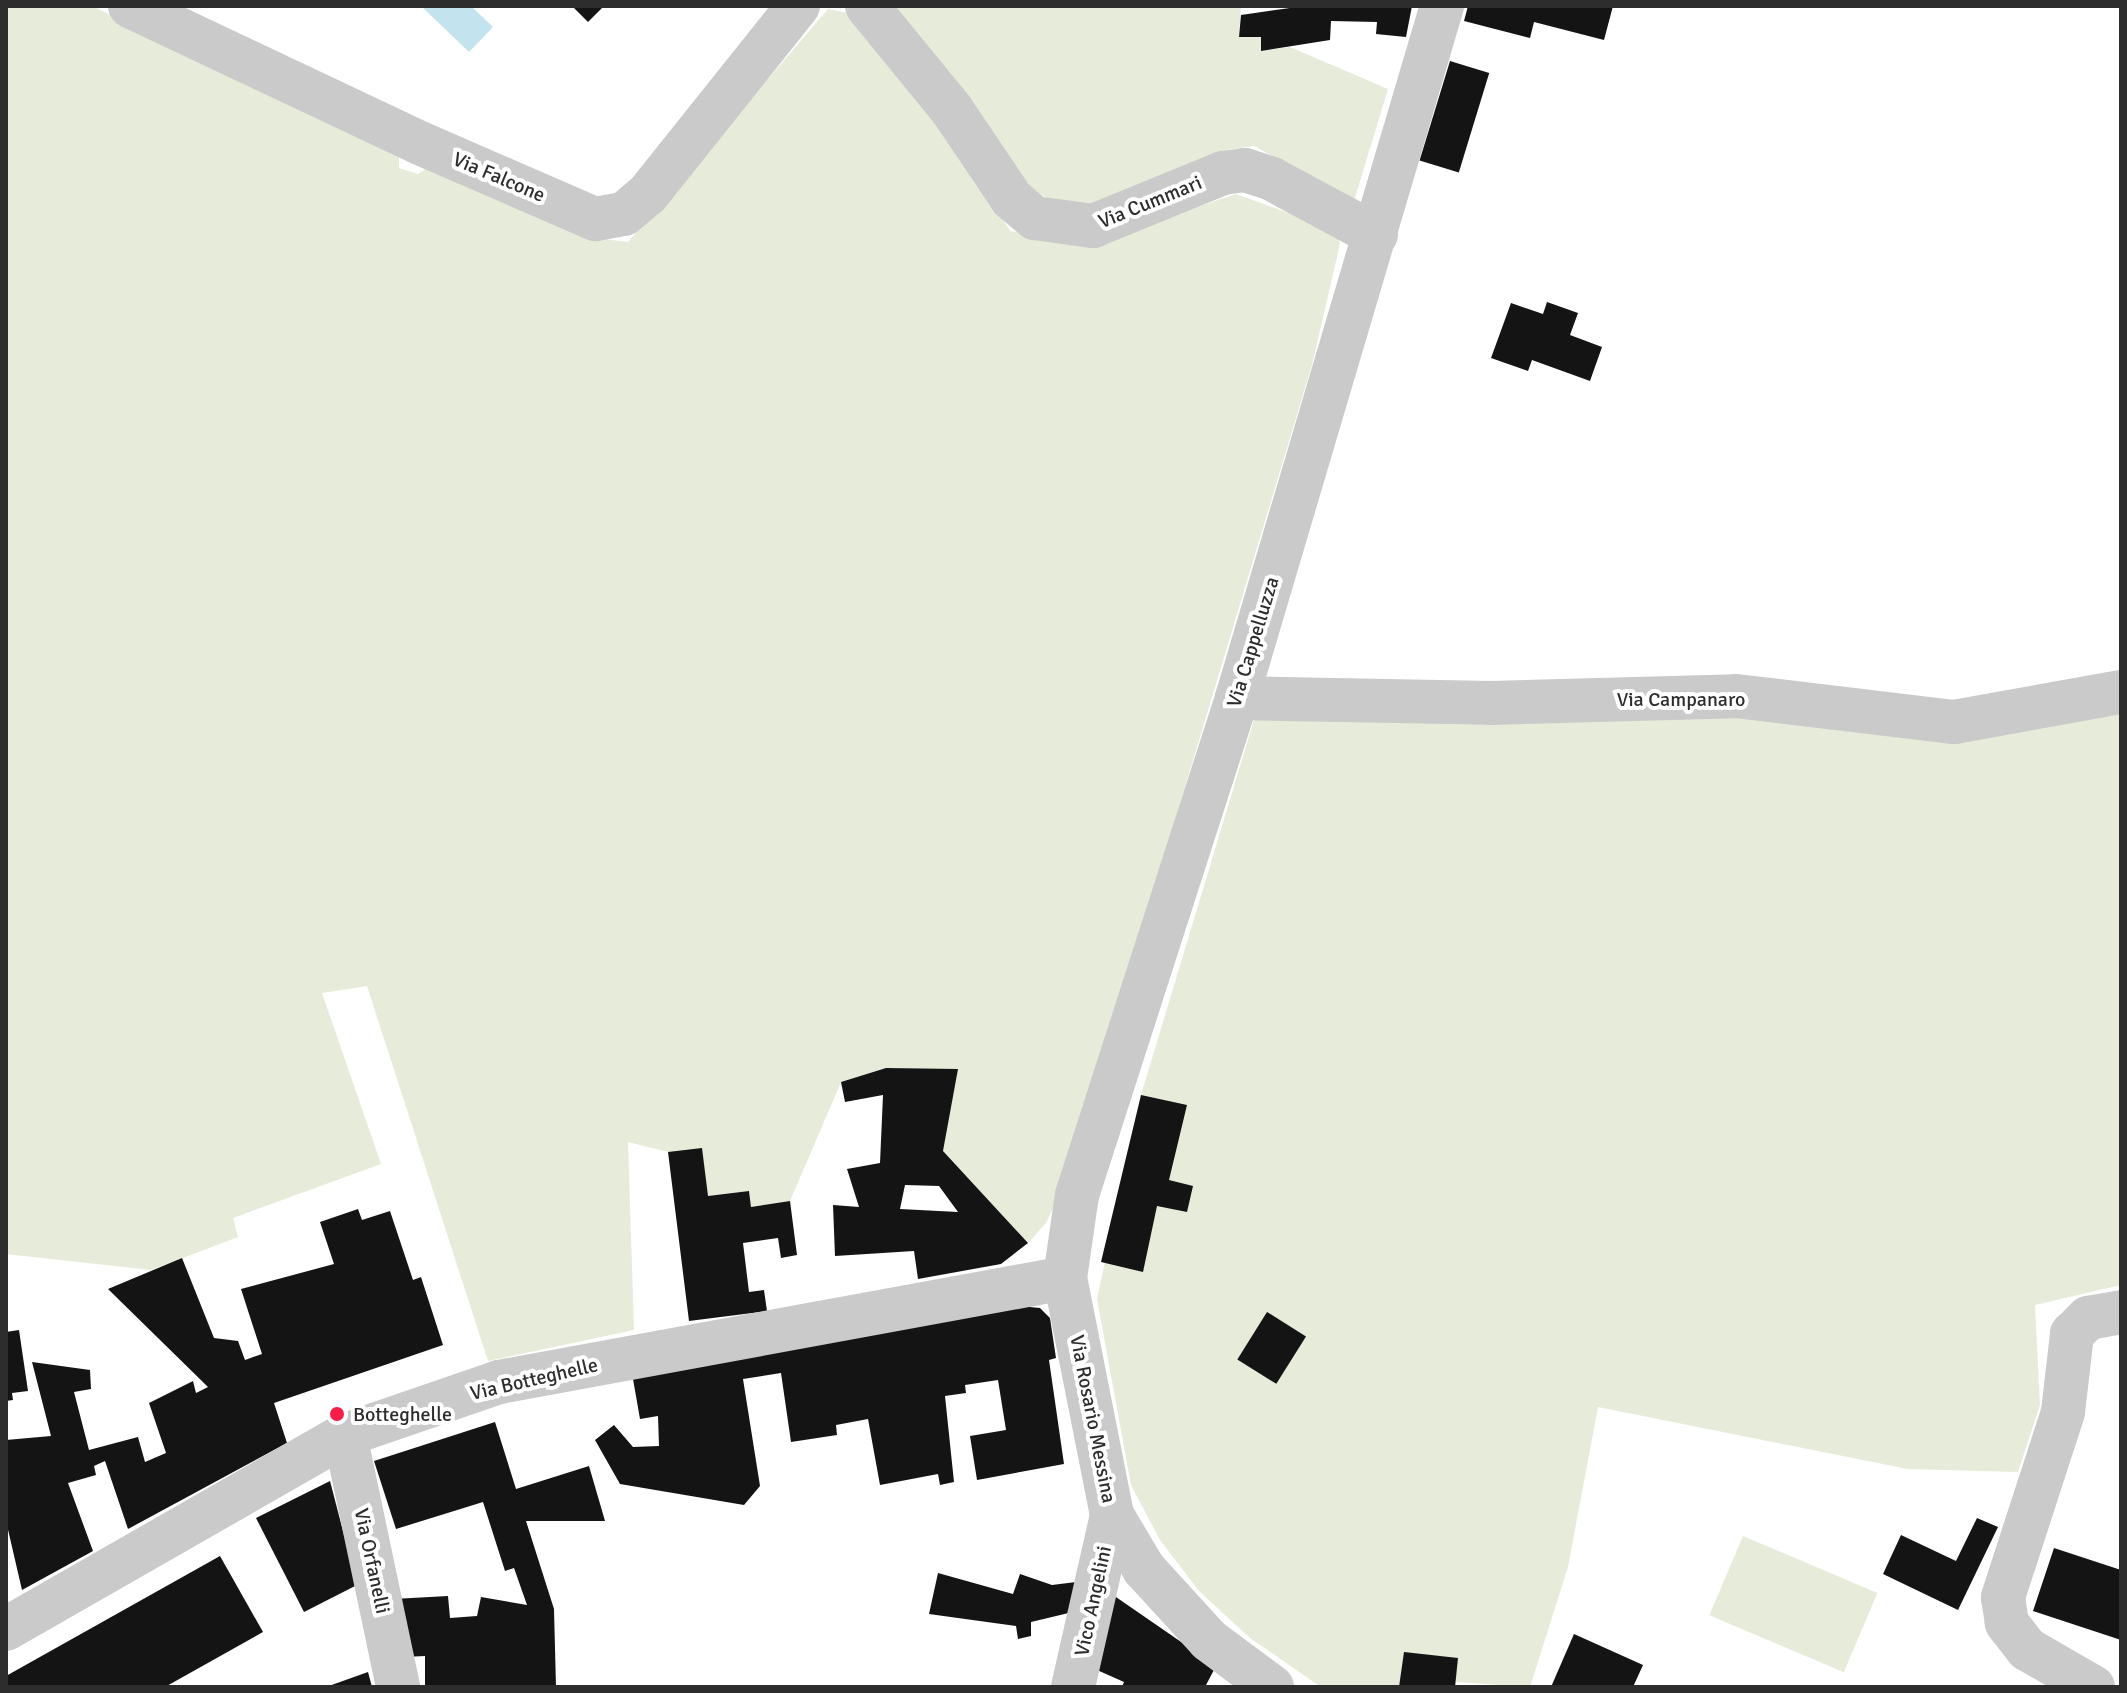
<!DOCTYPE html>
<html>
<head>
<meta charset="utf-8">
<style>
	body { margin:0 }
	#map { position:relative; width:2127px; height:1693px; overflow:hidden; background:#fff; font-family:Signika,sans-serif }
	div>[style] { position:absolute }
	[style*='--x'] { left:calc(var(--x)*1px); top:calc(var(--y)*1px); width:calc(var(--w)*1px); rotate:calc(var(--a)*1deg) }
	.green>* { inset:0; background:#e6ecd9; transform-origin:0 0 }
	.water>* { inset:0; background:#c3e3ee }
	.building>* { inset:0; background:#141414; transform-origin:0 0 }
	.minor>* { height:44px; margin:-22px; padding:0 22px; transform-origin:22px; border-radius:22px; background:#cacaca }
	.dots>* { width:22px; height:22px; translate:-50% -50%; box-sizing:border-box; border:4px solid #fff; border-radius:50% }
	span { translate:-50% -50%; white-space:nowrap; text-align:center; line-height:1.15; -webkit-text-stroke:8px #fff; paint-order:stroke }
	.street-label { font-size:20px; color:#2d2d2d }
	.poi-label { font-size:20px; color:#2d2d2d }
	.left { translate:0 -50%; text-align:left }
	.frame { position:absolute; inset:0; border:8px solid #2d2d2d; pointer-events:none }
</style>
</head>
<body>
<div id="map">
	<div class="green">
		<div style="clip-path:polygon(6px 6px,92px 6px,399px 152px,399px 168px,418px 174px,428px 167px,596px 238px,628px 242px,828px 9px,848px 13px,939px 113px,1010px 231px,1086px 244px,1236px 194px,1336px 230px,1340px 244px,1312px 365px,1067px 1179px,1046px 1223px,1028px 1243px,943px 1151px,957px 1070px,886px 1068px,841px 1082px,790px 1201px,751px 1207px,749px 1191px,708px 1196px,668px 1152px,628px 1142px,634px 1330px,488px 1361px,367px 986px,322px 993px,381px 1164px,233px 1218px,238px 1237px,151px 1270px,6px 1254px)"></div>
		<div style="clip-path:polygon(895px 6px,1241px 6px,1239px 36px,1261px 37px,1261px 51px,1290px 47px,1388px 89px,1354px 201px,1254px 146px,1227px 150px,1099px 209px,1059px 205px,1031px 188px)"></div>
		<div style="clip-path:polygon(2121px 712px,2121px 1285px,2035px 1305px,2040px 1405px,2018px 1472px,1908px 1469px,1598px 1407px,1568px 1567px,1530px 1687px,1456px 1682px,1455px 1687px,1321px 1687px,1250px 1638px,1199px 1591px,1160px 1540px,1131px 1485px,1097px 1299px,1141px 1095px,1256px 713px)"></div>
		<div style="left:1743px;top:1536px;width:146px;height:86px;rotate:23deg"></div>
	</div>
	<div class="water">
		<div style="clip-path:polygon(421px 6px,471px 6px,493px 27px,469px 52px)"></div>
	</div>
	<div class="building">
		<div style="clip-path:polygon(572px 6px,604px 6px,588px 22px)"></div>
		<div style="clip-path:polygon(1304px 6px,1412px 6px,1406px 37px,1376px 34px,1377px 22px,1331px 21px,1330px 40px,1261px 51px,1261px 37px,1239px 37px,1241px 15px)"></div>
		<div style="clip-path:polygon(1468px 6px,1613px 6px,1604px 40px,1534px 22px,1530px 38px,1464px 21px)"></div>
		<div style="left:1450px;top:61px;width:41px;height:104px;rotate:17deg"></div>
		<div style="clip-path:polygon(1547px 302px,1578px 313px,1570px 335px,1602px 347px,1590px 381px,1532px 360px,1528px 371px,1491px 358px,1511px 303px,1543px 314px)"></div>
		<div style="clip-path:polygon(evenodd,886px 1068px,958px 1069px,943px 1151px,1028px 1243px,1001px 1264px,918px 1279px,914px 1251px,835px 1256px,833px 1205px,859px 1207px,847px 1169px,880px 1163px,883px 1095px,845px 1102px,841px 1082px,886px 1068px,905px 1185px,939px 1186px,958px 1212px,900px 1209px,905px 1185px)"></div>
		<div style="clip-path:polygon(1141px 1095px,1187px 1105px,1169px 1180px,1193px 1186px,1187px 1212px,1157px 1206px,1143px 1272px,1101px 1262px)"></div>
		<div style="clip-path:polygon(702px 1148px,708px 1196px,749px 1191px,751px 1207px,790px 1201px,797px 1255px,781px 1258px,778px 1238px,743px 1243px,749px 1292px,764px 1290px,767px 1311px,689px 1321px,668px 1152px)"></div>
		<div style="clip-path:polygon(358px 1209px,362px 1220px,390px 1211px,413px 1280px,421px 1277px,443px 1345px,274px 1403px,287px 1443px,128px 1529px,105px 1461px,94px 1466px,96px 1475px,68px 1483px,93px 1551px,22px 1590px,6px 1521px,6px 1440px,51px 1436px,32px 1362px,90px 1370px,91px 1389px,74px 1392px,89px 1450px,138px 1437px,145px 1462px,166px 1453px,149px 1403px,193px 1381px,196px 1393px,208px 1387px,108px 1289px,182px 1258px,214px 1338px,238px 1341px,245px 1360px,262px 1354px,241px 1289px,334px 1264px,320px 1222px)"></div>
		<div style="clip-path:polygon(1019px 1306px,1040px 1308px,1050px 1318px,1056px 1358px,1049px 1360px,1064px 1464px,977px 1480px,970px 1436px,1006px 1430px,998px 1380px,965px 1385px,966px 1393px,945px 1396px,954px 1482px,940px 1485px,938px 1474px,880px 1485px,868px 1419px,836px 1425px,837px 1435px,791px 1442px,781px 1373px,743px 1379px,760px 1486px,744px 1505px,620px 1484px,595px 1440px,614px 1425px,633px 1447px,659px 1446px,658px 1416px,640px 1419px,633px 1379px)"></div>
		<div style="left:1267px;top:1312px;width:46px;height:56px;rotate:32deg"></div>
		<div style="clip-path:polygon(19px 1330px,28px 1391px,12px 1393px,13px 1400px,6px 1401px,6px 1332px)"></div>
		<div style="clip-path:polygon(495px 1422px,516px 1489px,589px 1466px,605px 1521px,526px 1521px,554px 1609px,556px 1687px,425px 1687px,425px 1656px,405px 1657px,393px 1599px,448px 1596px,450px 1618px,477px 1616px,481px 1597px,527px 1605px,514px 1568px,505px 1571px,483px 1502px,396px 1529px,374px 1461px)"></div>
		<div style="clip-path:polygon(330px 1481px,357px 1585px,304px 1612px,256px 1518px)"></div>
		<div style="clip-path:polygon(1977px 1518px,1998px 1527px,1958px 1610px,1883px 1574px,1901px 1535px,1956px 1561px)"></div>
		<div style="clip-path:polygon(2054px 1548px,2121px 1570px,2121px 1640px,2033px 1611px)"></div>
		<div style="clip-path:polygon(220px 1556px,263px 1632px,165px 1687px,6px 1687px,6px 1676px)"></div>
		<div style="clip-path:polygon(938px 1573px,1013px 1594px,1020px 1574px,1052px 1585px,1076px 1582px,1077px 1611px,1031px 1622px,1031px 1636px,1018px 1639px,1016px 1626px,929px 1614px)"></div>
		<div style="clip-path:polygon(1113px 1595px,1216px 1666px,1205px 1687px,1122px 1687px,1124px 1682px,1088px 1666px)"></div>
		<div style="clip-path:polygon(1574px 1634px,1643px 1665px,1633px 1687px,1551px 1687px)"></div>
		<div style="clip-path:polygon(1404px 1652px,1458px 1658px,1455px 1687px,1399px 1687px)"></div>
		<div style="clip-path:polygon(368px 1672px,372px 1687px,326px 1687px)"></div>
	</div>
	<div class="minor">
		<div style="--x:130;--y:6;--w:321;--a:25.3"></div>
		<div style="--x:420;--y:143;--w:191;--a:23.5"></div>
		<div style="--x:595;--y:219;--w:29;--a:-10"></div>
		<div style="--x:624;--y:214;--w:30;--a:-40"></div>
		<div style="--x:647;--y:195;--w:242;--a:-51.4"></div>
		<div style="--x:867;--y:6;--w:134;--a:50.7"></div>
		<div style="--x:952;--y:110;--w:107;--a:56"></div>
		<div style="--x:1012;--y:199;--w:30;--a:40"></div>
		<div style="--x:1035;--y:218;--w:59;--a:7.9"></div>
		<div style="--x:1093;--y:226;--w:140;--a:-22.2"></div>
		<div style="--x:1223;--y:173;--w:22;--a:-8"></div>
		<div style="--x:1245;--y:170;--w:28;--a:18"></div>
		<div style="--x:1272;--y:179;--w:118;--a:28.3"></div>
		<div style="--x:1237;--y:698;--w:254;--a:1.1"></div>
		<div style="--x:1491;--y:703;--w:245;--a:-1.6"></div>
		<div style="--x:1736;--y:696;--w:220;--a:6.8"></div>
		<div style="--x:1954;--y:722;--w:170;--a:-10.2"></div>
		<div style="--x:345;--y:1435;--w:258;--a:78.1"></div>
		<div style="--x:6;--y:1629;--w:391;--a:-29.8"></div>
		<div style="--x:345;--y:1435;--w:163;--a:-19"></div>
		<div style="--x:499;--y:1382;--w:575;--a:-10.41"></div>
		<div style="--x:1073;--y:1687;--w:176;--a:-77.2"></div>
		<div style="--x:1272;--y:1687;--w:79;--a:-143.3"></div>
		<div style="--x:1209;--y:1640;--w:96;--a:-132.5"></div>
		<div style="--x:1144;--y:1569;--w:63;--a:-120.7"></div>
		<div style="--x:1112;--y:1515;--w:242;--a:-101.2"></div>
		<div style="--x:1065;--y:1278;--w:84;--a:-81.8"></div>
		<div style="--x:1077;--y:1195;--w:522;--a:-72.15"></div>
		<div style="--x:1237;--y:698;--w:722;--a:-73.5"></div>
		<div style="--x:2093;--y:1687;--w:76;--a:-150.1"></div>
		<div style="--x:2027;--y:1649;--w:33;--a:-128"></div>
		<div style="--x:2007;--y:1623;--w:26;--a:-99"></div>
		<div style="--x:2003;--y:1597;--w:194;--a:-72"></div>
		<div style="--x:2063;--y:1412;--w:79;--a:-83.4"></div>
		<div style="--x:2072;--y:1334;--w:23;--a:-45"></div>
		<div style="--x:2088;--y:1318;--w:34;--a:-10"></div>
	</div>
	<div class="dots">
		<div style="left:337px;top:1414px;background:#f61d48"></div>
	</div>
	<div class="street-label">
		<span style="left:499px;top:177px;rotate:23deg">Via Falcone</span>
		<span style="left:1150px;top:202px;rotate:-22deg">Via Cummari</span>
		<span style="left:1253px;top:642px;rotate:-73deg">Via Cappelluzza</span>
		<span style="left:1681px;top:699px">Via Campanaro</span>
		<span style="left:534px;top:1379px;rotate:-13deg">Via Botteghelle</span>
		<span style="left:1093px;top:1419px;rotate:79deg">Via Rosario Messina</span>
		<span style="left:372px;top:1561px;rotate:78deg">Via Orfanelli</span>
		<span style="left:1093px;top:1601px;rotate:-78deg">Vico Angelini</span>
	</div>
	<div class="poi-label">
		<span class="left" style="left:353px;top:1414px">Botteghelle</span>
	</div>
	<div class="frame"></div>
</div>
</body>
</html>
